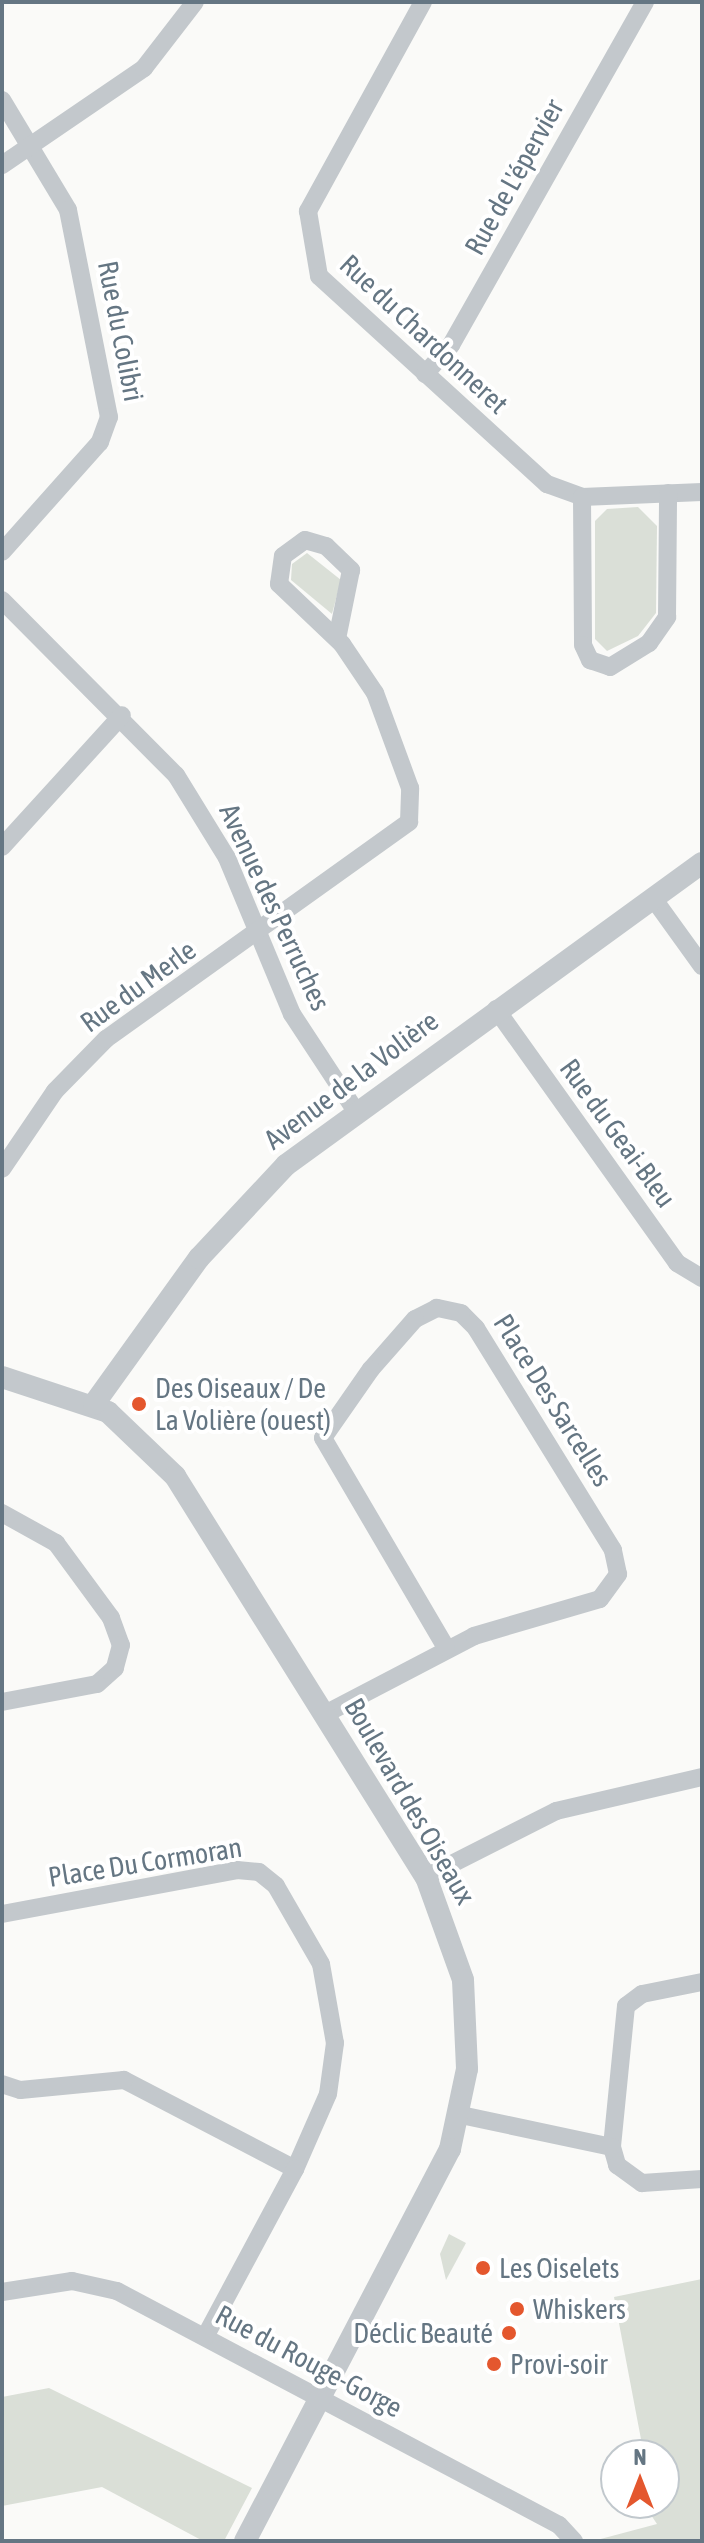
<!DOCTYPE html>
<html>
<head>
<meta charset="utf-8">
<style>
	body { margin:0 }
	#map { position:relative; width:704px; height:2543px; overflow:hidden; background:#fafaf8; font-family:"Asap Condensed",sans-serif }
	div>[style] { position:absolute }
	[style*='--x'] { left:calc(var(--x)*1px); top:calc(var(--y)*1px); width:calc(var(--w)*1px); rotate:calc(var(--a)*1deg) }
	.green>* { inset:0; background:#dadfd7 }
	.minor>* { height:18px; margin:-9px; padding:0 9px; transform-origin:9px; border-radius:9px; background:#c3c8cc }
	.tertiary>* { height:22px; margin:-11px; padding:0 11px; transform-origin:11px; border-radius:11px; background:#c3c8cc }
	.dots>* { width:22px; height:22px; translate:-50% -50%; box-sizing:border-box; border:4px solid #fff; border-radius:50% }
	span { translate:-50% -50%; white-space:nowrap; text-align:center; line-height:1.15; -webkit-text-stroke:8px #fff; paint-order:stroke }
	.street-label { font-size:28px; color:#657683 }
	.poi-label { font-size:28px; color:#657683 }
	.left { translate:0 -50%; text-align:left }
	.right { translate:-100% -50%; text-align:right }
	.frame { position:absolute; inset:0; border:4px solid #657683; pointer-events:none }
	.north { position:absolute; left:600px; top:2439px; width:80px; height:80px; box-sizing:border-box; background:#fff; border:2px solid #c1c8cd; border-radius:50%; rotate:0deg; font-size:22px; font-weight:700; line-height:32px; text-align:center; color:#657683 }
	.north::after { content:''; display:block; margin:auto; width:28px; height:36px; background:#e4572e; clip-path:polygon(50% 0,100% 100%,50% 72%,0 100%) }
</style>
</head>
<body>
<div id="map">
	<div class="green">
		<div style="clip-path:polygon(638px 507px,657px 526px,656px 613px,638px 636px,607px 651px,595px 639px,595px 521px,607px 509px)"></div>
		<div style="clip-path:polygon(307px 553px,341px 580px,332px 614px,291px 580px,292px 564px)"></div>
		<div style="clip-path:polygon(449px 2234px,466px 2243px,446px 2280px,440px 2254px)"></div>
		<div style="clip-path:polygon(702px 2279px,702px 2541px,593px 2541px,657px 2524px,643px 2503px,664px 2503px,664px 2455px,644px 2455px,614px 2297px)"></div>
		<div style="clip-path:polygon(49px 2388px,252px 2488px,224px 2541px,203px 2541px,102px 2487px,2px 2506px,2px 2397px)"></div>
	</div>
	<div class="minor">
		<div style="--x:423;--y:2;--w:239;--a:118.8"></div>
		<div style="--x:308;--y:211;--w:66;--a:80.4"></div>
		<div style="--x:319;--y:276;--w:309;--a:42.4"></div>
		<div style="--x:547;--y:484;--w:37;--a:20"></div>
		<div style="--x:582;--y:497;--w:120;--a:-2.4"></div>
		<div style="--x:2;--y:100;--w:128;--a:59"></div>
		<div style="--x:68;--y:210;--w:211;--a:78.8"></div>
		<div style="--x:109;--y:417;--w:27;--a:110"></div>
		<div style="--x:100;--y:442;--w:147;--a:131.7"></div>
		<div style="--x:2;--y:165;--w:172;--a:-34.3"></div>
		<div style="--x:144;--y:68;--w:83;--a:-52.3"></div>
		<div style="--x:425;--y:374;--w:39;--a:-48"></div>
		<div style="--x:451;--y:345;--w:394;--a:-60.5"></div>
		<div style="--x:582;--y:497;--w:148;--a:89.6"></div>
		<div style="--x:583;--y:645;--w:17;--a:65"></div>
		<div style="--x:590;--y:660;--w:21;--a:19"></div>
		<div style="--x:610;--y:667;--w:46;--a:-31.6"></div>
		<div style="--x:649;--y:643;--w:32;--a:-55"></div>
		<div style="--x:667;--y:617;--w:124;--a:-89.5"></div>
		<div style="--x:2;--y:600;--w:247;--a:45.2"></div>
		<div style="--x:176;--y:775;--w:97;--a:58.4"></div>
		<div style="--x:227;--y:858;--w:169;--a:67.4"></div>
		<div style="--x:292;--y:1014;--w:115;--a:56.7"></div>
		<div style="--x:2;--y:847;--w:178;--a:-47.7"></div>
		<div style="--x:653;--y:898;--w:84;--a:54.2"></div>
		<div style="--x:496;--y:1009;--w:312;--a:54.5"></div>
		<div style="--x:677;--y:1263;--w:29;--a:31"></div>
		<div style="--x:2;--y:1169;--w:94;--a:-55.8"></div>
		<div style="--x:55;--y:1091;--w:73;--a:-45.6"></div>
		<div style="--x:106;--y:1039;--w:373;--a:-35.6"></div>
		<div style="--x:409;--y:822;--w:34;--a:-88"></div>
		<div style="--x:410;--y:788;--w:101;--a:-110.2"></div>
		<div style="--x:375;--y:693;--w:59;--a:-124"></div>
		<div style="--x:342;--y:644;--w:87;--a:-136.4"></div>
		<div style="--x:279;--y:584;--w:28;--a:-82"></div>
		<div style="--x:283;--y:556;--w:27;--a:-36"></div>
		<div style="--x:305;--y:540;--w:22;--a:16"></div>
		<div style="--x:326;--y:546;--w:35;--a:44"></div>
		<div style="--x:351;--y:570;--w:70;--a:101.5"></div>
		<div style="--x:2;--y:1513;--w:62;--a:29.1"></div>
		<div style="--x:56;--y:1543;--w:93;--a:53.7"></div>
		<div style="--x:111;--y:1618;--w:29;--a:70"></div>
		<div style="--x:121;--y:1645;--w:24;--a:105"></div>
		<div style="--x:115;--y:1668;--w:24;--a:138"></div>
		<div style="--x:97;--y:1684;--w:97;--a:169.3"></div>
		<div style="--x:325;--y:1714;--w:168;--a:-27.6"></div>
		<div style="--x:474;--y:1636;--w:131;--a:-16.4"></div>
		<div style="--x:600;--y:1599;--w:31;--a:-54"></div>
		<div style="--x:618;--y:1574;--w:25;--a:-102"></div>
		<div style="--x:613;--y:1550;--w:261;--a:-121.7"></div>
		<div style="--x:476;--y:1328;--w:21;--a:-135"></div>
		<div style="--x:461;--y:1313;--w:25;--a:-168"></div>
		<div style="--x:437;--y:1308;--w:25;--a:153"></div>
		<div style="--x:415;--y:1319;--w:67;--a:131.3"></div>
		<div style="--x:371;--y:1369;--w:84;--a:124.8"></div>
		<div style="--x:323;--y:1438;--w:243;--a:59.6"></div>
		<div style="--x:426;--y:1877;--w:146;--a:-26.9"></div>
		<div style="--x:556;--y:1811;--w:150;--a:-13.1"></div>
		<div style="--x:2;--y:1914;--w:239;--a:-10.6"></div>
		<div style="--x:237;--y:1870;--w:22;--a:5"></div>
		<div style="--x:259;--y:1872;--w:22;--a:39"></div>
		<div style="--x:276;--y:1886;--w:90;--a:60"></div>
		<div style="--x:321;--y:1964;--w:80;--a:80"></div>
		<div style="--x:335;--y:2043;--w:51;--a:97.8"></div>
		<div style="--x:328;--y:2094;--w:82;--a:113.7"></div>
		<div style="--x:295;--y:2169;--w:193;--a:-152.5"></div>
		<div style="--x:124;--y:2080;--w:104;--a:174.5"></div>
		<div style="--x:20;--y:2090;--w:19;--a:-162"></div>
		<div style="--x:702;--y:1982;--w:61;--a:168.7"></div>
		<div style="--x:642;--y:1994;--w:20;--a:143"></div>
		<div style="--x:626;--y:2006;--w:142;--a:95.7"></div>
		<div style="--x:612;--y:2147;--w:19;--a:74"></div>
		<div style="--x:617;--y:2165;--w:31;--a:36"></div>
		<div style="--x:642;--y:2183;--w:60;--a:-3.8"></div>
		<div style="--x:461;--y:2115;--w:154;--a:12"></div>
		<div style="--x:2;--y:2292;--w:71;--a:-8.9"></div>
		<div style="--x:72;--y:2281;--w:46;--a:12.5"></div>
		<div style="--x:117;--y:2291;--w:500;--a:27.9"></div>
		<div style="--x:559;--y:2525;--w:22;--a:47"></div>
		<div style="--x:205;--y:2337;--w:191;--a:-61.8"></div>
	</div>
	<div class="tertiary">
		<div style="--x:2;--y:1377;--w:112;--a:18.3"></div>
		<div style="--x:108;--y:1412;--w:93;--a:43.7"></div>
		<div style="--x:175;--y:1476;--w:473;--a:58"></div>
		<div style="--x:426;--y:1877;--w:109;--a:70.2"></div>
		<div style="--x:463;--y:1980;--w:89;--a:87.4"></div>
		<div style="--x:467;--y:2069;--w:82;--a:102"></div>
		<div style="--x:450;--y:2149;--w:442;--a:117.6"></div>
		<div style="--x:94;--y:1404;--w:180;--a:-54.3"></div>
		<div style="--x:199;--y:1258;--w:127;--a:-46.9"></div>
		<div style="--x:286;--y:1165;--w:514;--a:-35.98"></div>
	</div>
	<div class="dots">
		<div style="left:139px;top:1404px;background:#e4572e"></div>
		<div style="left:483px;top:2268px;background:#e4572e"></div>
		<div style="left:517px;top:2309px;background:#e4572e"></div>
		<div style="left:509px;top:2333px;background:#e4572e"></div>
		<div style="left:494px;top:2364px;background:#e4572e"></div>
	</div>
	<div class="street-label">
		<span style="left:514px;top:177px;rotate:-61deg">Rue de L'épervier</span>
		<span style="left:121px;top:331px;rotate:79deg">Rue du Colibri</span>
		<span style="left:424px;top:334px;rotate:43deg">Rue du Chardonneret</span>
		<span style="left:275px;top:907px;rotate:65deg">Avenue des Perruches</span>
		<span style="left:138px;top:986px;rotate:-36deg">Rue du Merle</span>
		<span style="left:351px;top:1080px;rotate:-37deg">Avenue de la Volière</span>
		<span style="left:618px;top:1133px;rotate:54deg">Rue du Geai-Bleu</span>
		<span style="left:553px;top:1400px;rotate:58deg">Place Des Sarcelles</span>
		<span style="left:410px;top:1801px;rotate:60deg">Boulevard des Oiseaux</span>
		<span style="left:145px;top:1862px;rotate:-9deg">Place Du Cormoran</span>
		<span style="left:309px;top:2361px;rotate:28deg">Rue du Rouge-Gorge</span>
	</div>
	<div class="poi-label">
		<span class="left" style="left:155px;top:1404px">Des Oiseaux / De<br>La Volière (ouest)</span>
		<span class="left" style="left:499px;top:2268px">Les Oiselets</span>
		<span class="left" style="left:533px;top:2309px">Whiskers</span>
		<span class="right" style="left:493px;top:2333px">Déclic Beauté</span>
		<span class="left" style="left:510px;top:2364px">Provi-soir</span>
	</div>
	<div class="frame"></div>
	<div class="north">N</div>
</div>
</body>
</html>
